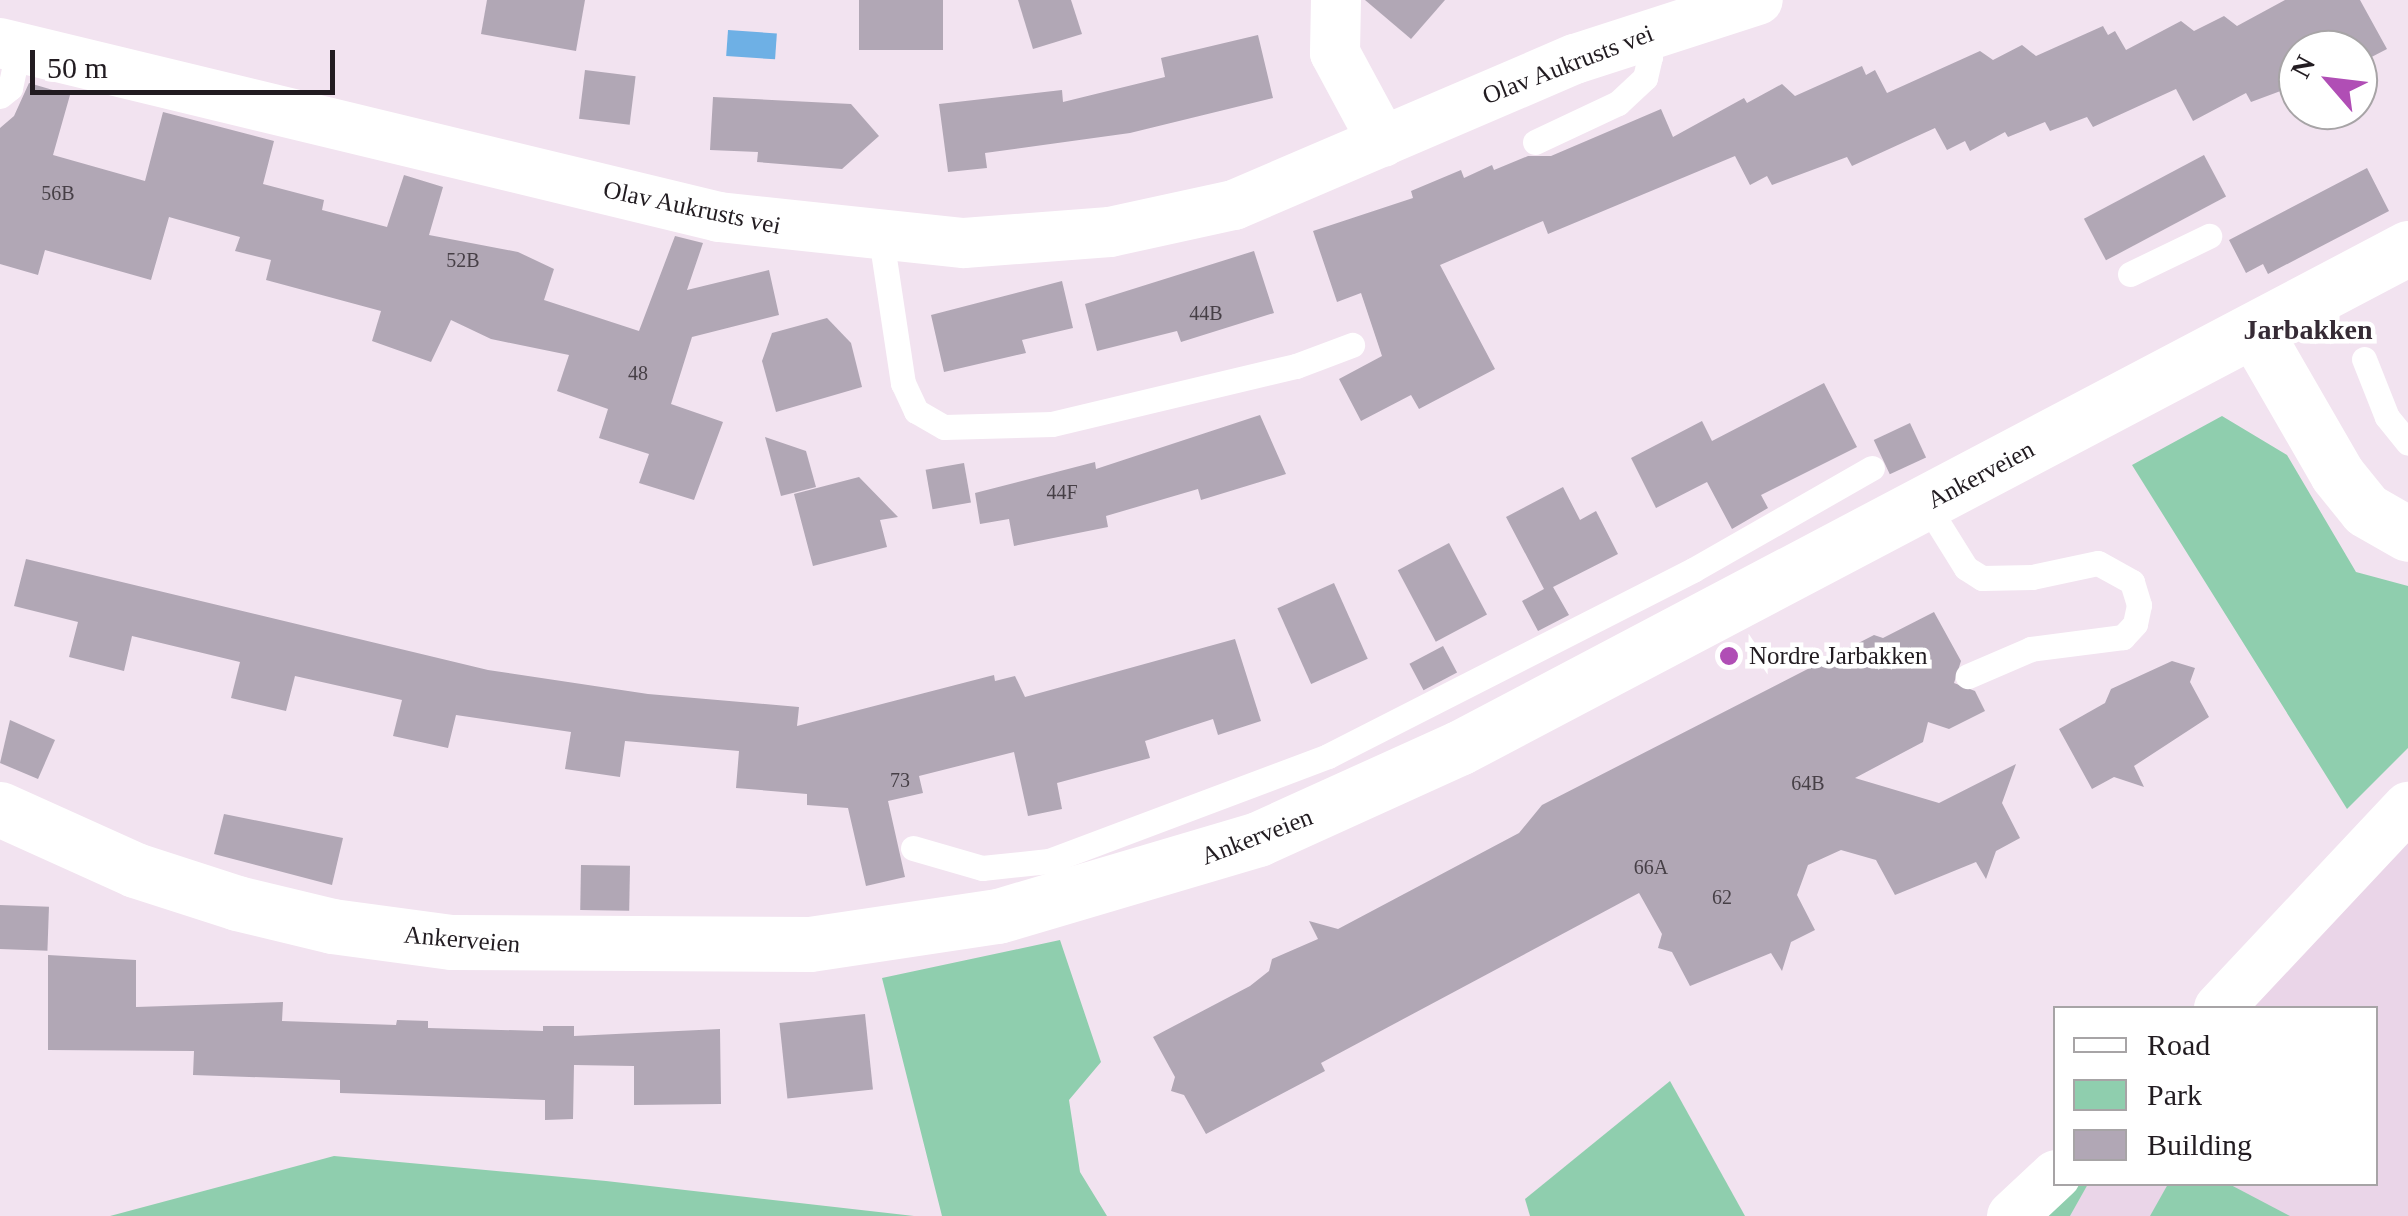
<!DOCTYPE html>
<html>
<head>
<meta charset="utf-8">
<style>
	body { margin:0 }
	#map { position:relative; width:2408px; height:1216px; overflow:hidden; background:#f2e3f0; font-family:"Times New Roman",serif }
	div>[style] { position:absolute }
	[style*='--x'] { left:calc(var(--x)*1px); top:calc(var(--y)*1px); width:calc(var(--w)*1px); rotate:calc(var(--a)*1deg) }
	.built>* { inset:0; background:#ead5e8 }
	.green>* { inset:0; background:#8fceae }
	.water>* { inset:0; background:#6eb0e5; transform-origin:0 0 }
	.building>* { inset:0; background:#b1a7b5; transform-origin:0 0 }
	.service>* { height:25px; margin:-12.5px; padding:0 12.5px; transform-origin:12.5px; border-radius:12.5px; background:#fff }
	.minor>* { height:50px; margin:-25px; padding:0 25px; transform-origin:25px; border-radius:25px; background:#fff }
	.tertiary>* { height:55px; margin:-27.5px; padding:0 27.5px; transform-origin:27.5px; border-radius:27.5px; background:#fff }
	.secondary>* { height:55px; margin:-27.5px; padding:0 27.5px; transform-origin:27.5px; border-radius:27.5px; background:#fff }
	.dots>* { width:28px; height:28px; translate:-50% -50%; box-sizing:border-box; border:5px solid #fff; border-radius:50% }
	span { translate:-50% -50%; white-space:nowrap; text-align:center; line-height:1.15; -webkit-text-stroke:9px #fff; paint-order:stroke }
	.number-label { font-size:20px; color:#463f46 }
	.number-label span { -webkit-text-stroke-width:0 }
	.street-label { font-size:25px; color:#221c21 }
	.poi-label { font-size:25px; color:#221c21 }
	.left { translate:0 -50%; text-align:left }
	.neighbourhood-label { font-size:28px; color:#362b35; font-weight:700 }
	.legend { position:absolute; left:2053px; top:1006px; width:325px; height:180px; box-sizing:border-box; background:#fff; border:2px solid #a7a4a6; margin:0; padding:12px 18px; list-style:none; font-size:30px; color:#221c21 }
	.legend li { display:flex; align-items:center; gap:20px; height:50px }
	.legend b { width:50px; border:2px solid #a7a4a6 }
	.north { position:absolute; left:2278px; top:30px; width:100px; height:100px; box-sizing:border-box; background:#fff; border:2px solid #a7a4a6; border-radius:50%; rotate:298deg; font-size:28px; font-weight:700; line-height:40px; text-align:center; color:#221c21 }
	.north::after { content:''; display:block; margin:auto; width:35px; height:45px; background:#b04eb5; clip-path:polygon(50% 0,100% 100%,50% 72%,0 100%) }
	.scale { position:absolute; left:30px; top:50px; width:305px; height:45px; box-sizing:border-box; border:5px solid #221c21; border-top:0; padding-left:12px; font-size:30px; line-height:35px; white-space:nowrap; color:#221c21; -webkit-text-stroke:8px #fff; paint-order:stroke }
</style>
</head>
<body>
<div id="map">
	<div class="built">
		<div style="clip-path:polygon(2408px 825px,2408px 1216px,2070px 1216px,2088px 1184px,2376px 1184px,2376px 1008px,2248px 1008px)"></div>
	</div>
	<div class="green">
		<div style="clip-path:polygon(2222px 416px,2287px 455px,2356px 572px,2408px 586px,2408px 748px,2347px 809px,2132px 465px)"></div>
		<div style="clip-path:polygon(1060px 940px,1101px 1062px,1069px 1100px,1080px 1172px,1107px 1216px,942px 1216px,882px 978px)"></div>
		<div style="clip-path:polygon(1670px 1081px,1745px 1216px,1530px 1216px,1525px 1199px)"></div>
		<div style="clip-path:polygon(334px 1156px,606px 1181px,914px 1216px,110px 1216px)"></div>
		<div style="clip-path:polygon(2065px 1184px,2088px 1184px,2070px 1216px,2032px 1216px)"></div>
		<div style="clip-path:polygon(2168px 1184px,2229px 1184px,2290px 1216px,2150px 1216px)"></div>
	</div>
	<div class="water">
		<div style="left:728px;top:30px;width:49px;height:26px;rotate:4deg"></div>
	</div>
	<div class="building">
		<div style="clip-path:polygon(487px 0,585px 0,576px 51px,481px 34px)"></div>
		<div style="left:859px;top:0;width:84px;height:50px"></div>
		<div style="clip-path:polygon(1018px 0,1071px 0,1082px 34px,1033px 49px)"></div>
		<div style="clip-path:polygon(1365px 0,1445px 0,1411px 39px)"></div>
		<div style="clip-path:polygon(2285px 0,2360px 0,2387px 49px,2358px 64px,2358px 50px,2298px 50px,2298px 94px,2289px 88px,2251px 102px,2246px 93px,2193px 121px,2176px 89px,2093px 127px,2087px 117px,2050px 131px,2045px 122px,2008px 137px,2005px 132px,1970px 151px,1965px 141px,1947px 150px,1935px 128px,1852px 166px,1847px 157px,1772px 185px,1767px 176px,1750px 185px,1735px 156px,1548px 234px,1543px 221px,1440px 265px,1495px 369px,1419px 409px,1411px 395px,1361px 421px,1339px 379px,1382px 356px,1361px 293px,1337px 302px,1313px 231px,1413px 198px,1411px 191px,1461px 170px,1464px 178px,1492px 165px,1494px 170px,1528px 156px,1551px 156px,1661px 109px,1673px 137px,1744px 98px,1747px 103px,1782px 84px,1795px 96px,1862px 66px,1866px 75px,1875px 70px,1887px 93px,1980px 51px,1993px 60px,2022px 45px,2036px 56px,2103px 26px,2108px 35px,2115px 31px,2126px 50px,2181px 21px,2194px 31px,2224px 16px,2237px 26px)"></div>
		<div style="clip-path:polygon(1258px 35px,1273px 98px,1130px 133px,985px 153px,987px 168px,948px 172px,939px 104px,1062px 90px,1063px 102px,1165px 77px,1161px 58px)"></div>
		<div style="left:585px;top:70px;width:51px;height:49px;rotate:7deg"></div>
		<div style="clip-path:polygon(29px 83px,70px 95px,53px 155px,145px 181px,163px 112px,274px 141px,263px 184px,324px 200px,322px 210px,387px 227px,404px 175px,443px 187px,429px 235px,518px 252px,554px 269px,544px 300px,639px 331px,675px 236px,703px 243px,687px 290px,769px 270px,779px 315px,692px 337px,671px 404px,723px 422px,694px 500px,639px 483px,649px 454px,599px 438px,608px 409px,557px 391px,569px 355px,491px 339px,451px 320px,431px 362px,372px 341px,381px 311px,266px 280px,271px 260px,235px 251px,240px 237px,169px 217px,151px 280px,45px 250px,38px 275px,0 264px,0 128px,14px 116px)"></div>
		<div style="clip-path:polygon(713px 97px,851px 104px,879px 136px,842px 169px,757px 162px,758px 152px,710px 150px)"></div>
		<div style="left:2204px;top:155px;width:47px;height:136px;rotate:62deg"></div>
		<div style="clip-path:polygon(2367px 168px,2389px 211px,2268px 274px,2263px 264px,2246px 273px,2229px 240px)"></div>
		<div style="clip-path:polygon(1254px 251px,1274px 313px,1181px 342px,1177px 331px,1097px 351px,1085px 304px)"></div>
		<div style="clip-path:polygon(1062px 281px,1073px 328px,1022px 340px,1026px 353px,944px 372px,931px 315px)"></div>
		<div style="clip-path:polygon(827px 318px,851px 343px,862px 387px,776px 412px,762px 361px,772px 333px)"></div>
		<div style="clip-path:polygon(1824px 383px,1857px 447px,1761px 495px,1768px 508px,1732px 529px,1707px 482px,1656px 508px,1631px 458px,1702px 421px,1712px 441px)"></div>
		<div style="clip-path:polygon(1260px 415px,1286px 474px,1201px 500px,1198px 489px,1106px 516px,1108px 527px,1014px 546px,1009px 519px,980px 524px,975px 493px,1095px 462px,1096px 469px)"></div>
		<div style="left:1910px;top:423px;width:38px;height:40px;rotate:65deg"></div>
		<div style="clip-path:polygon(765px 437px,806px 451px,816px 487px,781px 496px)"></div>
		<div style="left:964px;top:463px;width:40px;height:39px;rotate:80deg"></div>
		<div style="clip-path:polygon(859px 477px,898px 517px,880px 520px,887px 547px,813px 566px,794px 494px)"></div>
		<div style="clip-path:polygon(1563px 487px,1580px 520px,1596px 511px,1618px 554px,1553px 587px,1569px 615px,1538px 631px,1522px 601px,1544px 589px,1506px 517px)"></div>
		<div style="left:1449px;top:543px;width:81px;height:58px;rotate:62deg"></div>
		<div style="clip-path:polygon(26px 559px,488px 670px,648px 694px,799px 707px,797px 726px,994px 675px,995px 681px,1015px 676px,1025px 697px,1235px 639px,1261px 721px,1218px 735px,1213px 719px,1145px 741px,1150px 758px,1057px 783px,1062px 809px,1028px 816px,1014px 752px,919px 776px,923px 793px,888px 801px,905px 877px,866px 886px,848px 808px,807px 805px,807px 794px,736px 788px,739px 751px,625px 741px,620px 777px,565px 769px,571px 732px,456px 715px,448px 748px,393px 736px,402px 700px,295px 676px,286px 711px,231px 698px,240px 662px,132px 636px,124px 671px,69px 657px,78px 622px,14px 606px)"></div>
		<div style="left:1334px;top:583px;width:83px;height:62px;rotate:66deg"></div>
		<div style="clip-path:polygon(1934px 612px,1961px 661px,1954px 683px,1975px 691px,1985px 711px,1949px 729px,1928px 722px,1923px 742px,1855px 778px,1939px 803px,2016px 764px,2002px 803px,2020px 838px,1996px 851px,1986px 879px,1976px 862px,1895px 895px,1876px 860px,1841px 850px,1808px 865px,1797px 895px,1815px 930px,1791px 942px,1782px 971px,1771px 953px,1690px 986px,1672px 952px,1658px 948px,1662px 934px,1639px 893px,1321px 1063px,1325px 1071px,1206px 1134px,1184px 1095px,1171px 1091px,1175px 1077px,1153px 1037px,1250px 986px,1269px 971px,1272px 959px,1318px 939px,1309px 921px,1338px 929px,1519px 833px,1542px 805px,1874px 635px,1883px 638px)"></div>
		<div style="left:1443px;top:646px;width:30px;height:38px;rotate:62deg"></div>
		<div style="clip-path:polygon(2172px 661px,2195px 668px,2190px 682px,2209px 717px,2134px 766px,2144px 787px,2114px 777px,2092px 789px,2059px 729px,2105px 703px,2111px 689px)"></div>
		<div style="clip-path:polygon(10px 720px,55px 740px,38px 779px,0 763px)"></div>
		<div style="clip-path:polygon(224px 814px,343px 838px,332px 885px,214px 854px)"></div>
		<div style="left:581px;top:865px;width:49px;height:45px;rotate:1deg"></div>
		<div style="left:0;top:905px;width:49px;height:44px;rotate:2deg"></div>
		<div style="clip-path:polygon(48px 955px,136px 960px,136px 1007px,283px 1002px,282px 1021px,396px 1025px,397px 1020px,428px 1021px,428px 1028px,543px 1031px,543px 1026px,574px 1026px,574px 1036px,720px 1029px,721px 1104px,634px 1105px,634px 1066px,574px 1065px,573px 1119px,545px 1120px,545px 1100px,340px 1093px,340px 1080px,193px 1075px,194px 1051px,48px 1050px)"></div>
		<div style="left:865px;top:1014px;width:76px;height:86px;rotate:84deg"></div>
	</div>
	<div class="service">
		<div style="--x:0;--y:96;--w:13;--a:-39"></div>
		<div style="--x:10;--y:88;--w:43;--a:-77.9"></div>
		<div style="--x:1535;--y:142;--w:92;--a:-25.2"></div>
		<div style="--x:1618;--y:103;--w:37;--a:-43"></div>
		<div style="--x:1645;--y:78;--w:22;--a:-77"></div>
		<div style="--x:1650;--y:57;--w:22;--a:-108"></div>
		<div style="--x:881;--y:238;--w:147;--a:81.4"></div>
		<div style="--x:903;--y:383;--w:31;--a:65"></div>
		<div style="--x:916;--y:411;--w:32;--a:30"></div>
		<div style="--x:944;--y:427;--w:108;--a:-1.6"></div>
		<div style="--x:1052;--y:424;--w:251;--a:-13.4"></div>
		<div style="--x:1296;--y:366;--w:60;--a:-20.6"></div>
		<div style="--x:2130;--y:274;--w:88;--a:-25.7"></div>
		<div style="--x:2364;--y:359;--w:62;--a:68.4"></div>
		<div style="--x:2387;--y:417;--w:33;--a:51"></div>
		<div style="--x:1926;--y:504;--w:75;--a:58"></div>
		<div style="--x:1966;--y:568;--w:19;--a:32"></div>
		<div style="--x:1982;--y:578;--w:50;--a:-1.1"></div>
		<div style="--x:2032;--y:577;--w:67;--a:-12"></div>
		<div style="--x:2098;--y:563;--w:39;--a:29"></div>
		<div style="--x:2132;--y:582;--w:24;--a:73"></div>
		<div style="--x:2139;--y:605;--w:19;--a:102"></div>
		<div style="--x:2135;--y:624;--w:18;--a:133"></div>
		<div style="--x:2123;--y:637;--w:93;--a:172.6"></div>
		<div style="--x:2031;--y:649;--w:69;--a:156.8"></div>
		<div style="--x:913;--y:848;--w:72;--a:16.2"></div>
		<div style="--x:982;--y:868;--w:67;--a:-6"></div>
		<div style="--x:1049;--y:861;--w:298;--a:-20.6"></div>
		<div style="--x:1328;--y:756;--w:410;--a:-27"></div>
		<div style="--x:1693;--y:570;--w:206;--a:-29.7"></div>
	</div>
	<div class="minor">
		<div style="--x:1336;--y:0;--w:53;--a:91.1"></div>
		<div style="--x:1335;--y:53;--w:101;--a:61.7"></div>
		<div style="--x:0;--y:43;--w:740;--a:13.6"></div>
		<div style="--x:719;--y:217;--w:246;--a:6.1"></div>
		<div style="--x:964;--y:243;--w:146;--a:-4.3"></div>
		<div style="--x:1110;--y:232;--w:127;--a:-12.3"></div>
		<div style="--x:1234;--y:205;--w:371;--a:-23.2"></div>
		<div style="--x:1575;--y:59;--w:192;--a:-17.9"></div>
		<div style="--x:2219;--y:1008;--w:276;--a:-46.8"></div>
		<div style="--x:2012;--y:1216;--w:60;--a:-43"></div>
	</div>
	<div class="tertiary">
		<div style="--x:2254;--y:330;--w:166;--a:60"></div>
		<div style="--x:2337;--y:474;--w:46;--a:51.1"></div>
		<div style="--x:2366;--y:510;--w:48;--a:29.7"></div>
	</div>
	<div class="secondary">
		<div style="--x:0;--y:809;--w:148;--a:24.3"></div>
		<div style="--x:135;--y:870;--w:107;--a:17.9"></div>
		<div style="--x:237;--y:903;--w:98;--a:13.6"></div>
		<div style="--x:332;--y:926;--w:120;--a:7.7"></div>
		<div style="--x:451;--y:942;--w:359;--a:0.3"></div>
		<div style="--x:810;--y:944;--w:190;--a:-8.5"></div>
		<div style="--x:998;--y:916;--w:271;--a:-16.5"></div>
		<div style="--x:1258;--y:839;--w:221;--a:-24.4"></div>
		<div style="--x:1459;--y:748;--w:1073;--a:-27.78"></div>
	</div>
	<div class="dots">
		<div style="left:1729px;top:656px;background:#b04eb5"></div>
	</div>
	<div class="number-label">
		<span style="left:58px;top:193px">56B</span>
		<span style="left:463px;top:260px">52B</span>
		<span style="left:1206px;top:313px">44B</span>
		<span style="left:638px;top:373px">48</span>
		<span style="left:1062px;top:492px">44F</span>
		<span style="left:900px;top:780px">73</span>
		<span style="left:1808px;top:783px">64B</span>
		<span style="left:1651px;top:867px">66A</span>
		<span style="left:1722px;top:897px">62</span>
	</div>
	<div class="street-label">
		<span style="left:1568px;top:65px;rotate:-21deg">Olav Aukrusts vei</span>
		<span style="left:692px;top:208px;rotate:12deg">Olav Aukrusts vei</span>
		<span style="left:1981px;top:475px;rotate:-28deg">Ankerveien</span>
		<span style="left:1257px;top:837px;rotate:-21deg">Ankerveien</span>
		<span style="left:462px;top:940px;rotate:5deg">Ankerveien</span>
	</div>
	<div class="poi-label">
		<span class="left" style="left:1749px;top:656px">Nordre Jarbakken</span>
	</div>
	<div class="neighbourhood-label">
		<span style="left:2308px;top:330px">Jarbakken</span>
	</div>
	<ul class="legend">
	<li><b style="height:12px;background:#fff"></b>Road</li>
	<li><b style="height:28px;background:#8fceae"></b>Park</li>
	<li><b style="height:28px;background:#b1a7b5"></b>Building</li>
	</ul>
	<div class="north">N</div>
	<div class="scale">50 m</div>
</div>
</body>
</html>
